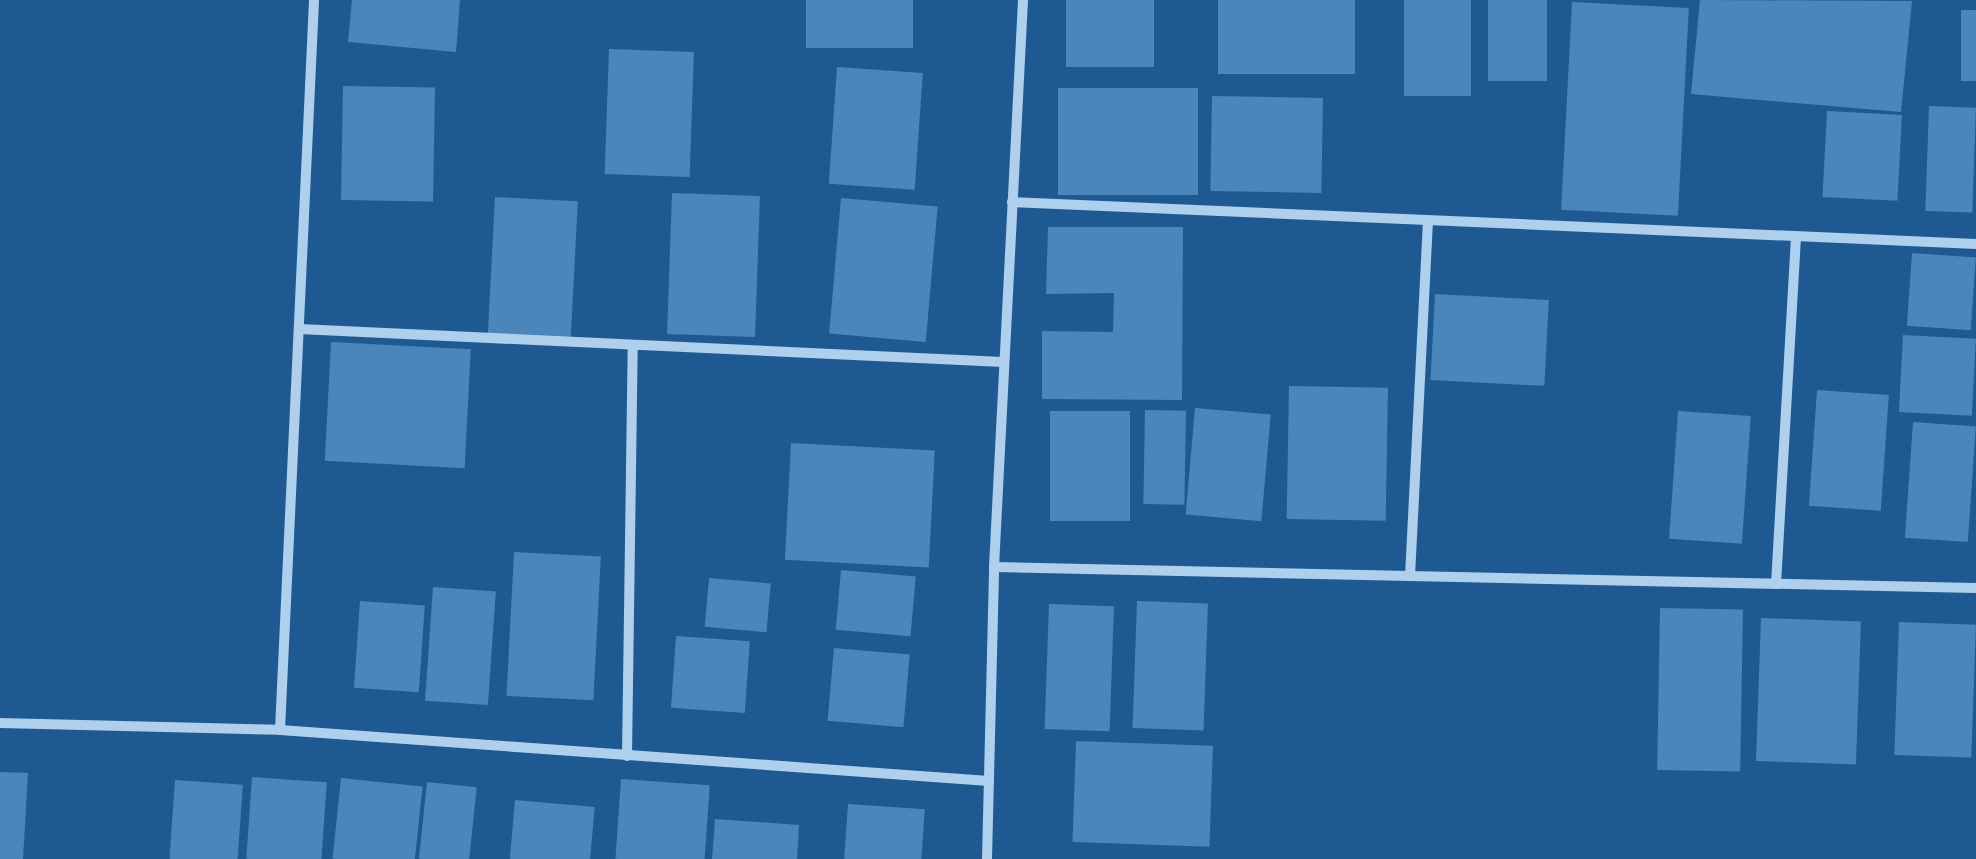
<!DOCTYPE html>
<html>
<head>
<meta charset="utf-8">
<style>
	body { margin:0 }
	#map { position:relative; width:1976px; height:859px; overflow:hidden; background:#1e5a91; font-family:Karla,sans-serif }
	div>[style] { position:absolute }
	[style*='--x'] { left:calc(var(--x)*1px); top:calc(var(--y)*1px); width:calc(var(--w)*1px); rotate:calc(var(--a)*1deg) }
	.building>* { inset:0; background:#4a86b9; transform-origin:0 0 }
	.minor>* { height:10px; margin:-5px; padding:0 5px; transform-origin:5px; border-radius:5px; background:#aed0ee }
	span { translate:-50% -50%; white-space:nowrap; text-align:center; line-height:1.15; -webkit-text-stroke:9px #1e5a91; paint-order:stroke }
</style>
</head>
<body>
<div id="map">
	<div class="building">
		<div style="clip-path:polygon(352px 0,460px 0,456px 52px,348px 42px)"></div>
		<div style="left:806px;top:0;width:107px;height:48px"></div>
		<div style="left:1066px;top:0;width:88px;height:67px"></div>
		<div style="left:1218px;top:0;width:137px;height:74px"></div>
		<div style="left:1404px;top:0;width:67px;height:96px"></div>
		<div style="left:1488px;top:0;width:59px;height:81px"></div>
		<div style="clip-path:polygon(1700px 0,1912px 1px,1901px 112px,1691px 94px)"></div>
		<div style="left:1572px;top:2px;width:117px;height:208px;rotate:3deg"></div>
		<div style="left:1961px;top:10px;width:15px;height:71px"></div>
		<div style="left:609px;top:49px;width:85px;height:125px;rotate:2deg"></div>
		<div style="left:837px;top:67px;width:86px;height:117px;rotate:4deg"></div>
		<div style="left:343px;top:86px;width:92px;height:114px;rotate:1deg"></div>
		<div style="left:1058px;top:88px;width:140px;height:107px"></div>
		<div style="left:1212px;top:96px;width:111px;height:95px;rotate:1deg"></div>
		<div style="left:1929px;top:106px;width:47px;height:105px;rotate:2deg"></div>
		<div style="left:1827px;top:111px;width:75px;height:86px;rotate:3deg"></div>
		<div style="left:672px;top:193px;width:88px;height:141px;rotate:2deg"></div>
		<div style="left:495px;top:197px;width:83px;height:137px;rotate:3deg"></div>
		<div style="left:841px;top:198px;width:97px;height:136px;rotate:5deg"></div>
		<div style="clip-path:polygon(1048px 227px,1183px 227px,1182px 400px,1042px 399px,1042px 331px,1113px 332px,1114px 293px,1046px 294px)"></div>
		<div style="left:1912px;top:253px;width:64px;height:73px;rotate:4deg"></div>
		<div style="left:1435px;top:294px;width:114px;height:86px;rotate:3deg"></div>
		<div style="left:1903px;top:335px;width:73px;height:77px;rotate:3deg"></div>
		<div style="left:331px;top:342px;width:140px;height:119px;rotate:3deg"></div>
		<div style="left:1289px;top:386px;width:99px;height:133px;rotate:1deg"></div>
		<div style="left:1817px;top:390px;width:72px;height:116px;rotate:4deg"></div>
		<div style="left:1195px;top:408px;width:76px;height:107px;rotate:5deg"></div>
		<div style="left:1145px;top:410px;width:41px;height:94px;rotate:1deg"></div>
		<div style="left:1130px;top:411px;width:110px;height:80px;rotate:90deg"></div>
		<div style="left:1678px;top:411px;width:73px;height:128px;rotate:4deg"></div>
		<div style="left:1913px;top:422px;width:63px;height:116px;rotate:4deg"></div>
		<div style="left:791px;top:443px;width:144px;height:117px;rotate:3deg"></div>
		<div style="left:514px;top:552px;width:87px;height:144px;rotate:3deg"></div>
		<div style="left:841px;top:570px;width:75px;height:60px;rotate:5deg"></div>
		<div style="left:709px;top:578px;width:62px;height:49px;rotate:5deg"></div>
		<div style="left:433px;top:587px;width:63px;height:114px;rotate:4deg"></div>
		<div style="left:360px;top:601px;width:65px;height:87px;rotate:4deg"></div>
		<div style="left:1137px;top:601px;width:71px;height:127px;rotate:2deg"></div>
		<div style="left:1049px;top:604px;width:65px;height:125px;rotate:2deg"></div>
		<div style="left:1660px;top:608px;width:83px;height:162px;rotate:1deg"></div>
		<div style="left:1761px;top:618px;width:100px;height:143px;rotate:2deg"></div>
		<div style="left:1899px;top:622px;width:77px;height:133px;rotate:2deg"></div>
		<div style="left:676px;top:636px;width:74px;height:72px;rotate:4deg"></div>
		<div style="left:834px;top:648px;width:76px;height:73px;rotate:5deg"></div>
		<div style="left:1076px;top:741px;width:137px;height:101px;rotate:2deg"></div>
		<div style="clip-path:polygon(0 772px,28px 773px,23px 859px,0 859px)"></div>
		<div style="left:252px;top:777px;width:75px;height:82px;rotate:4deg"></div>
		<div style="left:341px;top:778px;width:82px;height:81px;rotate:6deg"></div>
		<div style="left:621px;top:779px;width:89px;height:80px;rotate:4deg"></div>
		<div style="left:175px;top:780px;width:68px;height:79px;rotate:4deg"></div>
		<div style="left:427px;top:782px;width:50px;height:77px;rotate:6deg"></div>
		<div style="left:515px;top:800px;width:80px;height:59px;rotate:5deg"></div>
		<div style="left:848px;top:804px;width:77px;height:55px;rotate:4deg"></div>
		<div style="clip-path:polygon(715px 819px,799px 825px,797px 859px,712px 859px)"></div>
	</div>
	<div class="minor">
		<div style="--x:1012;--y:202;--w:965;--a:2.49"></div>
		<div style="--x:299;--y:329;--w:705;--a:2.68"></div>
		<div style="--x:994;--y:567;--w:982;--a:1.23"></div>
		<div style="--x:1410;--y:576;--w:355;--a:-87.1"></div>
		<div style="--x:1776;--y:584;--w:345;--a:-86.7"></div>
		<div style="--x:0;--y:723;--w:280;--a:1.4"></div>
		<div style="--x:280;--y:730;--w:711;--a:4.11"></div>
		<div style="--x:280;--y:730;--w:731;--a:-87.33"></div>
		<div style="--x:627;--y:756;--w:408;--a:-89.2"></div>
		<div style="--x:987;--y:859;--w:292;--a:-88.6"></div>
		<div style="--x:994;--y:567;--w:568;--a:-87.07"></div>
	</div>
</div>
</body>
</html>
